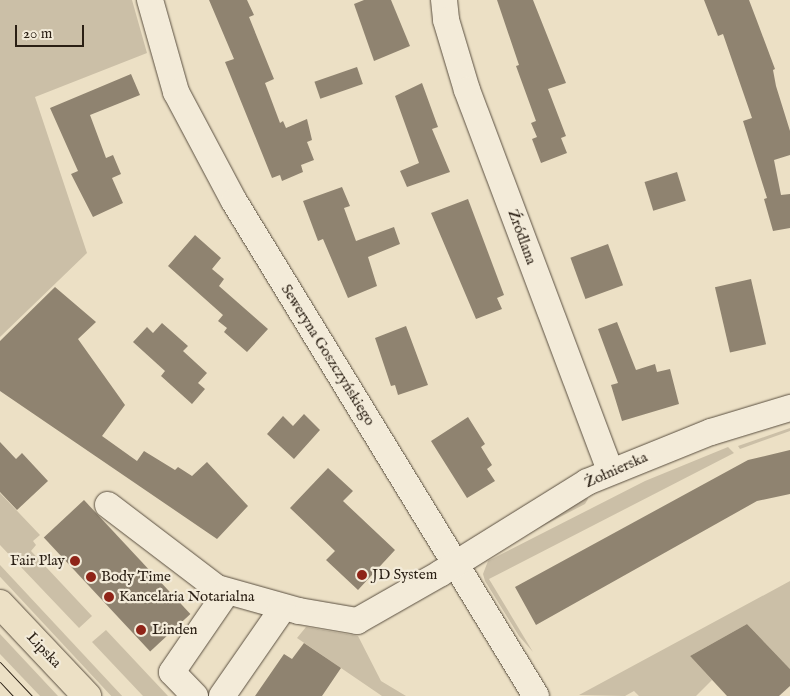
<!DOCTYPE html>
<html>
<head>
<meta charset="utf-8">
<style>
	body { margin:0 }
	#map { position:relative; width:790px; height:696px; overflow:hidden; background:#ece0c5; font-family:"IM FELL English",serif }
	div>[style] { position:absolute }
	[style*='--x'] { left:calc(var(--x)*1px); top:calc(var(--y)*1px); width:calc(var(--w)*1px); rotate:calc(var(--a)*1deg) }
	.green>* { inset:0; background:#cbbfa7; transform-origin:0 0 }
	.building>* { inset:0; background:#8f8370; transform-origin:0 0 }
	.roads { filter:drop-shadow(0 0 1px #5a4f40) drop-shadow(0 0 1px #5a4f40) }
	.street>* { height:26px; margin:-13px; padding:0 13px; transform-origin:13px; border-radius:13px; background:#f3ebd9 }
	.primary>* { height:28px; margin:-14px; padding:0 14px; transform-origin:14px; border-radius:14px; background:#ece0c5 }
	.tram>* { height:1px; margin:-0.5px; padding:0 0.5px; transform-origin:0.5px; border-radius:0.5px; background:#2a1f14 }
	.dots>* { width:14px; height:14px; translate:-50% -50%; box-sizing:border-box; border:2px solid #f3ebd9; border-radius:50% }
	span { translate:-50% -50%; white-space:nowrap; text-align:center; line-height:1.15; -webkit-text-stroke:4.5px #f3ebd9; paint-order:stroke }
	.street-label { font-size:15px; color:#2a1f14 }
	.poi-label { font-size:15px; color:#2a1f14 }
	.right { translate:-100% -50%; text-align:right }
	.left { translate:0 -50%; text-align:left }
	.scale { position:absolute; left:15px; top:25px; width:69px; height:22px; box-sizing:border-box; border:2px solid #2a1f14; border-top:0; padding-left:6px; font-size:15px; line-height:18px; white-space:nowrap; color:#2a1f14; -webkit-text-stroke:4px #f3ebd9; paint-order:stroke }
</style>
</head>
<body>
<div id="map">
	<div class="green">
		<div style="clip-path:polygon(0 0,132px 0,147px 53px,35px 97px,87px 253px,0 337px)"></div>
		<div style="clip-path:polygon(790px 428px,790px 431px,740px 449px,738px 446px)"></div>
		<div style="clip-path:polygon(728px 447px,734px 453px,489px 579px,533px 652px,519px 636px,485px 581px,483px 574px,488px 561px,645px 481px)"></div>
		<div style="clip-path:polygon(0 493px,40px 535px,33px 541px,36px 545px,31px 551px,92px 616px,79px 628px,0 545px)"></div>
		<div style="clip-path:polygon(585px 494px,588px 499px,585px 504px,514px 541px)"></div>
		<div style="left:0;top:565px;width:180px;height:8px;rotate:47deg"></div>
		<div style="clip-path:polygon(790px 581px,790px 669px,747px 624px,690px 656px,712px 680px,696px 696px,639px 696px,634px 691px,625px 696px,579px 695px)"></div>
		<div style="clip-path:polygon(306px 627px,358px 636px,381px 681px,406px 696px,382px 696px,297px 638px)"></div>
		<div style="clip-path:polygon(106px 630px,168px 696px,143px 696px,92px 642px)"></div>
		<div style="clip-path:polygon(0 634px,58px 696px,40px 696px,0 654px)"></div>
	</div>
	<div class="building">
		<div style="clip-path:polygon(209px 0,247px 0,254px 15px,249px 17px,274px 79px,265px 83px,280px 123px,283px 121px,286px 128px,307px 119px,312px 140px,307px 142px,314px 160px,301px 165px,303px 172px,282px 181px,280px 175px,272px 178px,225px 62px,234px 59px)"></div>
		<div style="clip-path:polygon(364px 0,391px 0,410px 46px,374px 61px,354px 4px)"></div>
		<div style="clip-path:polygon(497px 0,533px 0,566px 83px,548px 89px,566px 136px,561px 138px,567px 153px,541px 163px,532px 139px,537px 137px,531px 123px,536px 121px,516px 66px,519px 65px)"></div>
		<div style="clip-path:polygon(704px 0,749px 0,757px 21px,775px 69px,773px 70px,776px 86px,790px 131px,790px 155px,774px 160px,781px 195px,790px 194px,790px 228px,773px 231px,764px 199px,767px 198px,743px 121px,752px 118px,723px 34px,718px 36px)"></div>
		<div style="left:357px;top:67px;width:18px;height:45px;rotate:71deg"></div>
		<div style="clip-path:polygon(131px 74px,140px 95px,90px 115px,106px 158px,113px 155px,121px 174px,112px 178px,123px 203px,93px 217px,71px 174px,78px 171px,50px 108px)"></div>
		<div style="clip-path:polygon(422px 83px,438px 127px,432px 129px,450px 172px,407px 187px,400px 171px,419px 163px,395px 96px)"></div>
		<div style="left:677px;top:172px;width:30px;height:34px;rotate:73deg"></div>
		<div style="clip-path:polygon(342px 187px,350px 206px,344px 208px,356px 241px,394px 227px,400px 244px,368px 257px,377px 286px,348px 298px,323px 239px,318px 241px,303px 201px)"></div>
		<div style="clip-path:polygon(468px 199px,504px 295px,497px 298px,502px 309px,476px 319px,431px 213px)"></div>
		<div style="clip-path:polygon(195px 235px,221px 258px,212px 269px,224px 279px,219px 286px,268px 329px,247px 352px,224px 332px,227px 328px,218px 321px,223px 315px,168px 266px)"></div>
		<div style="left:608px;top:244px;width:44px;height:40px;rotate:70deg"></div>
		<div style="left:751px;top:279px;width:67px;height:37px;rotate:77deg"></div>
		<div style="clip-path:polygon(55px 287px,96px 322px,78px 339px,125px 405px,102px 436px,137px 461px,144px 451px,175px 470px,178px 467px,192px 476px,207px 462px,248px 506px,217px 539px,0 391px,0 341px)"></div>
		<div style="clip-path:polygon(617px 322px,636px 370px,655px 364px,657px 372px,670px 369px,679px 404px,622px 421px,611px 385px,618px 383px,598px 329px)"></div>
		<div style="clip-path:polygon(162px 323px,188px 346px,183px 351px,207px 373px,198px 383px,205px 389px,192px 404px,161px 376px,165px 371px,133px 342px,147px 327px,153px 333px)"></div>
		<div style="clip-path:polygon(406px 326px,428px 385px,398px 395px,395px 385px,391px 386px,375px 338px)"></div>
		<div style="clip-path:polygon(304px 414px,320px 430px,294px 459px,267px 434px,283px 416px,293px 426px)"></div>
		<div style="clip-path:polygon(468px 417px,485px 444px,481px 447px,492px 465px,487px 469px,495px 481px,467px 498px,431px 441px)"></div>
		<div style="clip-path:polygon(0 442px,16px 459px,22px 453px,48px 481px,17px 510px,0 492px)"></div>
		<div style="clip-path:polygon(790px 450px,790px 494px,757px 501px,536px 625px,515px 587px,748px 460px)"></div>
		<div style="clip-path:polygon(328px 468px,353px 491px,343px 501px,395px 550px,358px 590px,326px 560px,335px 551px,290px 508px)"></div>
		<div style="left:84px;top:500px;width:156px;height:55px;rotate:47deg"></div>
		<div style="clip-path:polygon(747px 624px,790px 669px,790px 686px,779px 696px,727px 696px,690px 656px)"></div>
		<div style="clip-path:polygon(304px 643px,341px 668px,322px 696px,255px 696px,284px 654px,292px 659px)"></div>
	</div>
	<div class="roads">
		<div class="street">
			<div style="--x:150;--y:0;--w:96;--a:74.2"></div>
			<div style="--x:176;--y:92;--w:123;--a:62"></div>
			<div style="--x:234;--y:201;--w:580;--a:58.61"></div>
			<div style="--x:444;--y:0;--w:20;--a:84"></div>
			<div style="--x:446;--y:20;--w:73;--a:73.3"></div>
			<div style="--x:467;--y:90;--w:407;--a:69.4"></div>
			<div style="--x:108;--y:505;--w:137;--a:37.3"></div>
			<div style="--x:217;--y:588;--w:85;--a:15.7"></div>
			<div style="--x:299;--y:611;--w:59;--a:9.8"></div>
			<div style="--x:357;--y:621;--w:97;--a:-29.7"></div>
			<div style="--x:441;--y:573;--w:172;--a:-31.9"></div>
			<div style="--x:587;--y:482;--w:134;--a:-22"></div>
			<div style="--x:711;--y:432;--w:83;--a:-16.9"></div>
			<div style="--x:195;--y:696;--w:33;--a:-134"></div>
			<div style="--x:172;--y:672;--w:96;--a:-55.6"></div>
			<div style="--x:222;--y:696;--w:107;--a:-55.3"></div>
		</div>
		<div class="primary">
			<div style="--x:0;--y:604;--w:127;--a:46.6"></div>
		</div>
	</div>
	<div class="tram">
		<div style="--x:0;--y:662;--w:47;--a:46.7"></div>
		<div style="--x:0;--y:682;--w:19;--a:47"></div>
	</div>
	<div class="dots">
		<div style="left:75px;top:561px;background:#8f2418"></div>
		<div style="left:362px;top:575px;background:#8f2418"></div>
		<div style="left:91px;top:577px;background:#8f2418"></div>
		<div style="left:109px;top:597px;background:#8f2418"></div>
		<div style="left:141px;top:630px;background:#8f2418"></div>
	</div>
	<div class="street-label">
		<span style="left:522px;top:237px;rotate:70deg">Źródlana</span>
		<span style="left:328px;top:355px;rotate:58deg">Seweryna Goszczyńskiego</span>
		<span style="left:616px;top:470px;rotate:-24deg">Żołnierska</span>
		<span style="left:44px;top:650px;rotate:47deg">Lipska</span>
	</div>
	<div class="poi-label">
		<span class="right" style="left:65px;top:561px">Fair Play</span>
		<span class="left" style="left:372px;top:575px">JD System</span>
		<span class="left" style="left:101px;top:577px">Body Time</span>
		<span class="left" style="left:119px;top:597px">Kancelaria Notarialna</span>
		<span class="left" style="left:152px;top:630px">Linden</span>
	</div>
	<div class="scale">20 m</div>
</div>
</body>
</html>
